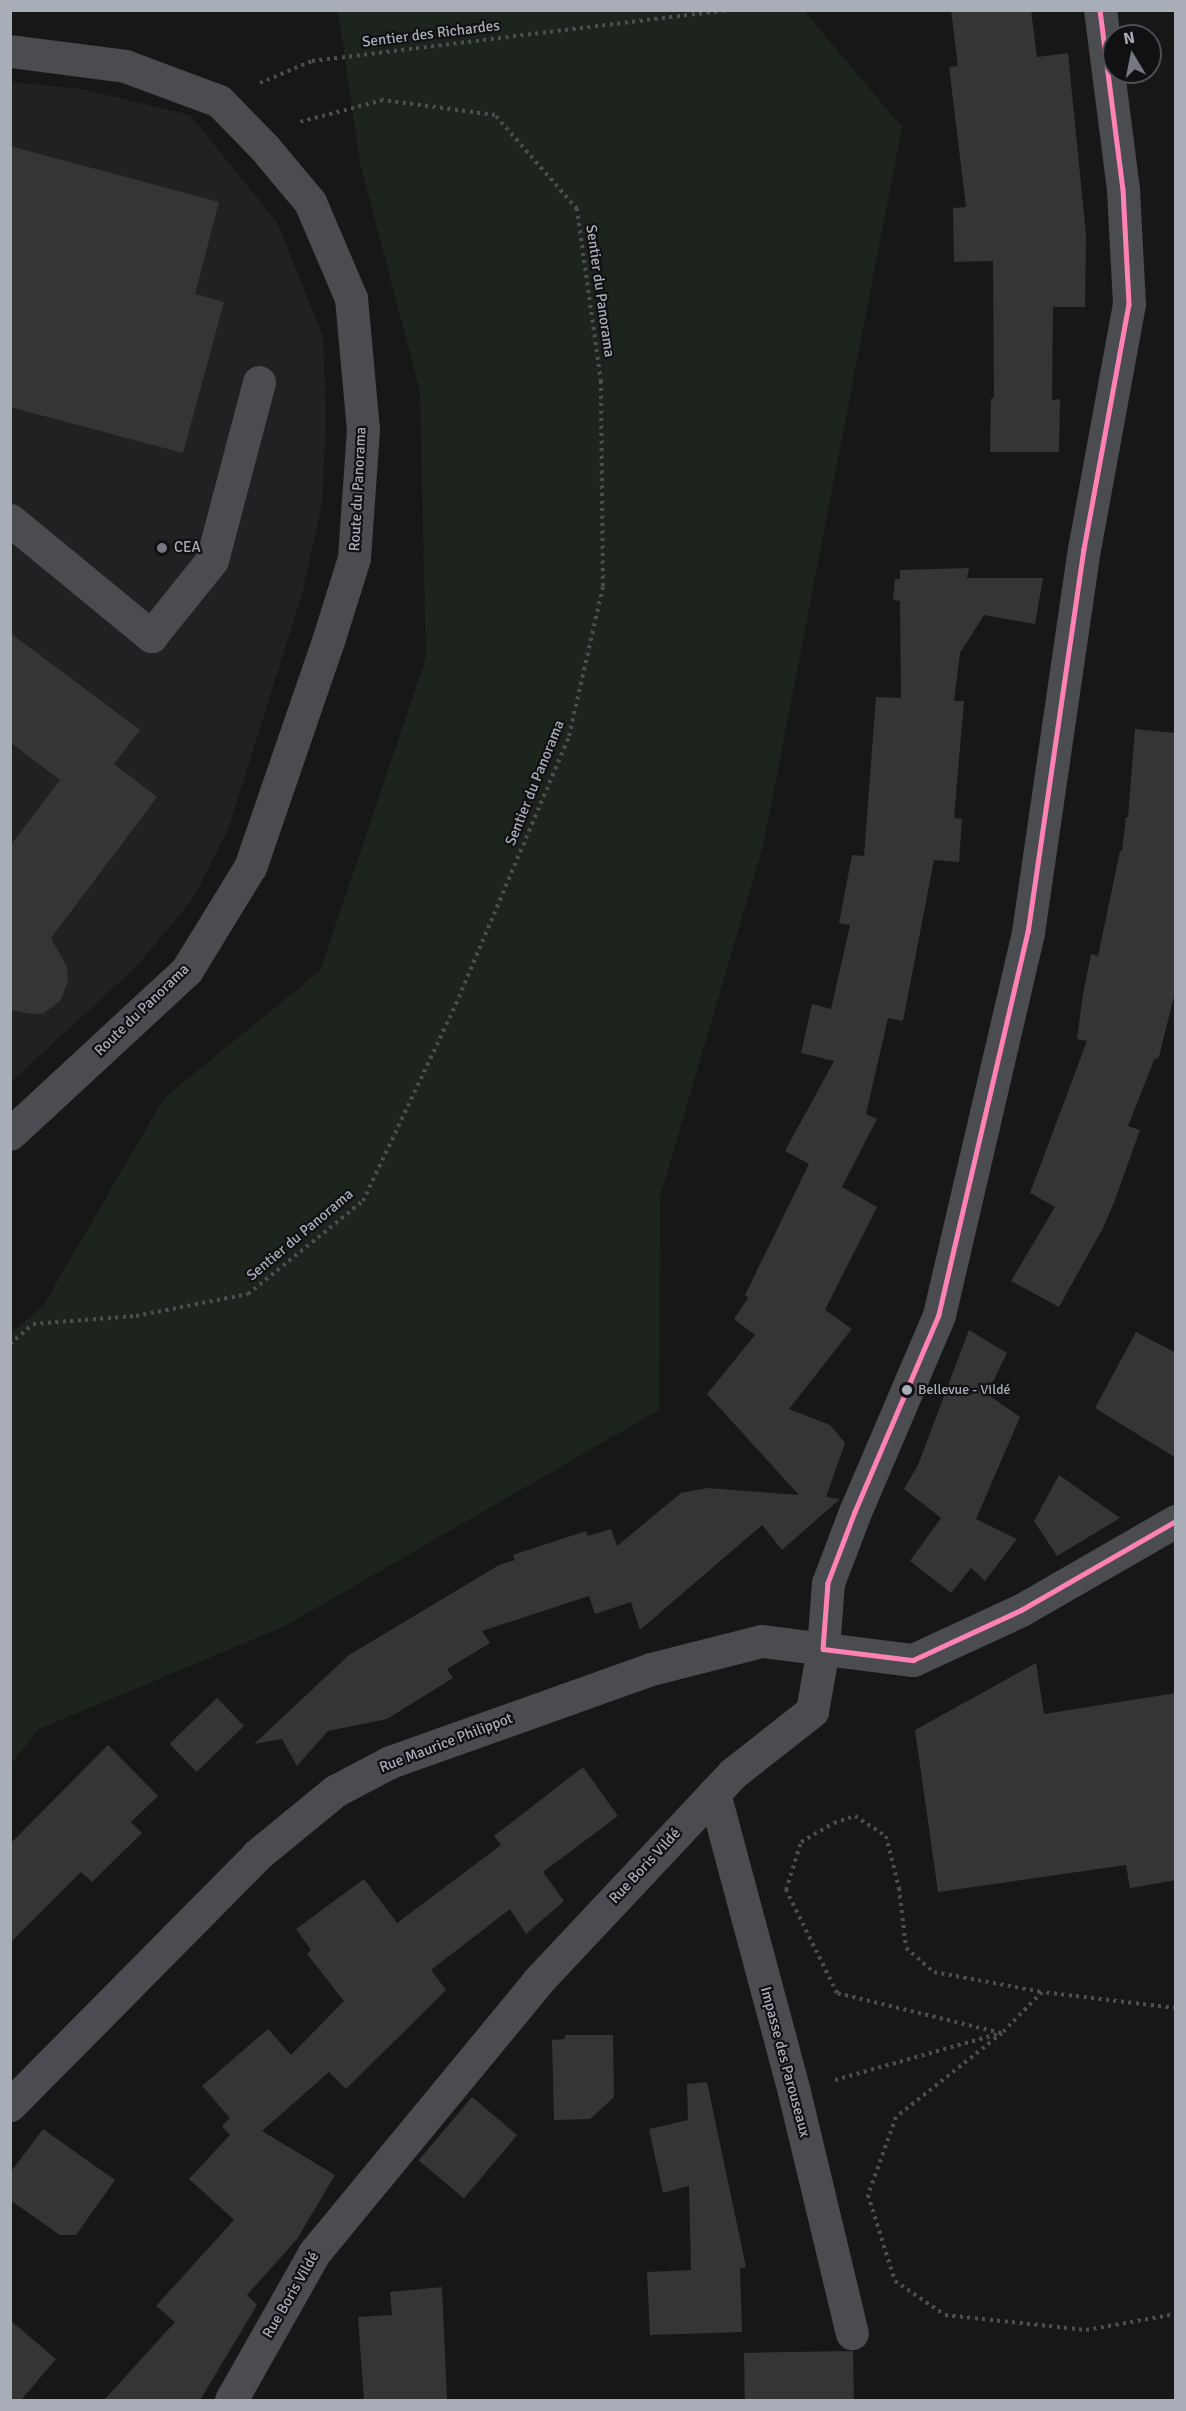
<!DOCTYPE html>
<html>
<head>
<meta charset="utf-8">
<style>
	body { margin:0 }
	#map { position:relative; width:1186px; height:2411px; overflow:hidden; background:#171717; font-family:Signika,sans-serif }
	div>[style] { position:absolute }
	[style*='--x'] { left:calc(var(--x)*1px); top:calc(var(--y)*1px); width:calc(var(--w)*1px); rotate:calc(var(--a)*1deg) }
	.built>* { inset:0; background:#212123 }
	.green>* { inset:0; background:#1d241e }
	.building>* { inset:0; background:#353536; transform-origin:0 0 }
	.path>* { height:4px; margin-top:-2px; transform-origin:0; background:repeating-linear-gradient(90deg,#4d4e52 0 3px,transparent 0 7.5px) }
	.minor>* { height:33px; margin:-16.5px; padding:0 16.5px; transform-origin:16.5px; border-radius:16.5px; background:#4b4c50 }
	.bus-1>* { height:4.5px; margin:-2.25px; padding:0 2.25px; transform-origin:2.25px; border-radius:2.25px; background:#ff82b4 }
	.dots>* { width:16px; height:16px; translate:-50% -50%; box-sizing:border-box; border:3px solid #111113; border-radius:50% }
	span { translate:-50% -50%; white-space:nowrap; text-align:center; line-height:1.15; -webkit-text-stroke:4.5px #111113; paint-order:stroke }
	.bus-label { font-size:14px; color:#a8adb8 }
	.left { translate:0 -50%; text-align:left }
	.street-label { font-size:15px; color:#a8adb8 }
	.poi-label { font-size:15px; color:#a8adb8 }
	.frame { position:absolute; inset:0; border:12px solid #a8adb8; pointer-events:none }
	.north { position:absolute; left:1102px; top:24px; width:60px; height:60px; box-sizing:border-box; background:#111113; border:2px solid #4d4f55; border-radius:50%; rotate:350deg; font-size:16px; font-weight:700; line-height:24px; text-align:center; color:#a8adb8 }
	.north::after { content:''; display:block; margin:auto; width:21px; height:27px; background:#757880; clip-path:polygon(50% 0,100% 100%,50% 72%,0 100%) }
</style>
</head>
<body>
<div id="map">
	<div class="built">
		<div style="clip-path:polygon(11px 82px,82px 89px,190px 115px,277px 222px,323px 337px,326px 417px,322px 504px,303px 591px,228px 830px,192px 900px,136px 967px,11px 1082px)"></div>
	</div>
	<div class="green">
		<div style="clip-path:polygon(338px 11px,804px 11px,902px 127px,764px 842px,660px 1197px,659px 1410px,285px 1626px,39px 1729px,11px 1764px,11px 1333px,43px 1306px,164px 1098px,320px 971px,426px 658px,420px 391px,360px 163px)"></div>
	</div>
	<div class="building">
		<div style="clip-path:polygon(951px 10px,1031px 10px,1037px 57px,1068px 53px,1086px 234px,1085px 307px,1053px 307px,1052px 400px,1060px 399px,1059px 452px,990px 452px,991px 399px,994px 398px,993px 261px,954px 262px,953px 208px,966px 207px,949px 67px,958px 66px)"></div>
		<div style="clip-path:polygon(10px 146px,219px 202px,195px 294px,224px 302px,183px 453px,10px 407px)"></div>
		<div style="clip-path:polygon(969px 568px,967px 578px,1043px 578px,1035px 624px,984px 615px,960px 653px,954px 701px,964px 701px,954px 818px,962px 819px,959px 862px,934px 860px,903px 1021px,888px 1018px,866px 1114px,877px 1119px,842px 1187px,877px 1207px,825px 1310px,852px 1329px,789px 1409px,830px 1425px,845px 1443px,826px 1497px,840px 1499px,782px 1550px,762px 1525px,640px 1630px,631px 1602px,595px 1614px,589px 1596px,482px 1631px,490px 1643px,447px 1669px,453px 1678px,387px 1719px,328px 1731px,297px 1766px,282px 1739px,254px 1744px,349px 1655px,499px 1565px,515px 1560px,513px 1555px,586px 1531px,588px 1536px,611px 1529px,617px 1546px,681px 1493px,707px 1488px,799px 1495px,707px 1394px,755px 1335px,734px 1319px,748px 1298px,745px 1295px,809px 1164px,785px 1151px,834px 1061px,801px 1053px,812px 1004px,831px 1009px,850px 925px,839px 923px,852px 855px,864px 856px,876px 697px,901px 698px,900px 601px,893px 600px,895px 579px,900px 579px,900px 570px)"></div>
		<div style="clip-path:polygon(10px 633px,140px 730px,114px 764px,157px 797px,51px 938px,67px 967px,68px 982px,60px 1001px,44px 1013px,34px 1014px,10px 1010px,10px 846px,60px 780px,10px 742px)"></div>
		<div style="clip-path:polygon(1135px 729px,1176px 733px,1176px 988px,1159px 1057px,1154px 1060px,1128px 1126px,1140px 1130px,1115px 1200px,1103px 1228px,1059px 1307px,1011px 1281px,1055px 1207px,1030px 1193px,1087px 1041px,1077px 1039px,1083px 994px,1091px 954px,1098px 956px,1120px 851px,1122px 851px,1126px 817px,1128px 817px)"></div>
		<div style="clip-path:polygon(969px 1330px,1007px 1353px,987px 1394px,1020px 1417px,976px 1519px,1017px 1539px,985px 1581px,971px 1568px,951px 1593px,910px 1561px,941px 1518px,904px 1489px,918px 1465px)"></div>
		<div style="clip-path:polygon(1136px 1332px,1176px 1353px,1176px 1458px,1095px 1408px)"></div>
		<div style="clip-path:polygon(1059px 1475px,1120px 1518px,1057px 1556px,1034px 1521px)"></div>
		<div style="clip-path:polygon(1036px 1663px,1044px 1714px,1176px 1693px,1176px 1880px,1130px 1888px,1126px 1865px,938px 1892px,915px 1730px)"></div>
		<div style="left:217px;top:1698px;width:39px;height:66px;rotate:46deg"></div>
		<div style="clip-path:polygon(108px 1745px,158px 1796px,131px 1822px,142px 1833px,92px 1882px,81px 1872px,10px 1943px,10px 1844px)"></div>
		<div style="clip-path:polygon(583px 1767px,618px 1816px,543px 1872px,564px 1901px,526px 1934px,510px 1909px,431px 1970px,446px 1990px,346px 2089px,329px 2072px,262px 2131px,335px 2175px,297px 2239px,247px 2295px,257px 2305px,200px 2400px,104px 2400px,175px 2322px,156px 2306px,234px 2220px,189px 2179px,230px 2135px,222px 2126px,230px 2118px,202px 2086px,268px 2029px,291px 2055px,344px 2001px,307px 1954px,311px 1950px,296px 1929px,364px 1879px,397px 1923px,501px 1845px,494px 1836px)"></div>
		<div style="clip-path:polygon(565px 2035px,613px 2035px,614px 2097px,590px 2119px,554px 2120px,552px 2040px,565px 2039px)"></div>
		<div style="clip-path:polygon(707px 2082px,746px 2267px,740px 2268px,742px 2332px,650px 2335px,647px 2272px,691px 2270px,689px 2186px,663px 2193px,649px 2129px,688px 2120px,687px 2084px)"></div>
		<div style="left:472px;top:2097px;width:59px;height:83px;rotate:40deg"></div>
		<div style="clip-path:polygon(43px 2129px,115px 2180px,76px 2235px,60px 2235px,10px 2200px,10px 2173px)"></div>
		<div style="clip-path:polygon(442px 2287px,447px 2400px,364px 2400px,358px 2317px,392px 2315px,390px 2292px)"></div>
		<div style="clip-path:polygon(10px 2320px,56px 2359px,21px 2400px,10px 2400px)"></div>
		<div style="left:853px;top:2351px;width:49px;height:109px;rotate:89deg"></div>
	</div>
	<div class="path">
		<div style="--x:260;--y:83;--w:56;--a:-22.9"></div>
		<div style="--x:312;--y:61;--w:417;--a:-7"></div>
		<div style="--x:10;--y:1344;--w:30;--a:-41"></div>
		<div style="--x:33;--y:1324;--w:103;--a:-4.4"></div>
		<div style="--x:136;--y:1316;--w:114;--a:-11.1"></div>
		<div style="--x:248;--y:1294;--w:148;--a:-39"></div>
		<div style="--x:363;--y:1201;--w:218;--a:-64.7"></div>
		<div style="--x:456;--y:1004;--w:291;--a:-67.1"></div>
		<div style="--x:569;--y:736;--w:154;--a:-77.2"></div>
		<div style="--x:603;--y:586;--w:204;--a:-90.6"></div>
		<div style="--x:601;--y:382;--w:175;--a:-97.9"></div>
		<div style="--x:577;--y:209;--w:125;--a:-131.1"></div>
		<div style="--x:495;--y:115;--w:113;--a:-172.4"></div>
		<div style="--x:383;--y:100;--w:87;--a:165.3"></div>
		<div style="--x:1176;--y:2008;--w:135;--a:-173.2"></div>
		<div style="--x:1042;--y:1992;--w:57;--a:134.3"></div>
		<div style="--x:1002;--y:2033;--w:135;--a:141.6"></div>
		<div style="--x:896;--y:2117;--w:83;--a:109.7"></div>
		<div style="--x:868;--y:2195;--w:90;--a:72.6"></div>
		<div style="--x:895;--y:2281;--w:60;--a:34.2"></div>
		<div style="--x:945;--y:2315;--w:142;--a:6.1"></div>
		<div style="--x:1086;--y:2330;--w:91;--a:-10.1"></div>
		<div style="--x:1001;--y:2033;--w:169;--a:-166.3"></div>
		<div style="--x:837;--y:1993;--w:115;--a:-116.3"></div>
		<div style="--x:786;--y:1890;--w:50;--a:-72.6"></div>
		<div style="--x:801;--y:1842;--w:38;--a:-30"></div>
		<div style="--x:834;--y:1823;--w:22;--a:-18"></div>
		<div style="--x:855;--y:1816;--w:37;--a:33"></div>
		<div style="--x:886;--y:1836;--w:54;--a:76"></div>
		<div style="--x:899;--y:1888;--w:60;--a:83.3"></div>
		<div style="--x:906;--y:1948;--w:37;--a:41"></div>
		<div style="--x:934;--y:1972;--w:110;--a:10.5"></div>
		<div style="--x:835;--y:2080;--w:169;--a:-15.8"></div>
	</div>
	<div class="minor">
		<div style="--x:10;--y:51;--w:116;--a:7.4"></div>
		<div style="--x:125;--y:66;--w:100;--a:20.4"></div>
		<div style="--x:219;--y:101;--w:64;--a:45.6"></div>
		<div style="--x:264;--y:147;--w:72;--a:50.1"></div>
		<div style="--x:310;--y:202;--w:104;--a:66.9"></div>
		<div style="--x:351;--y:298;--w:132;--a:84.8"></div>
		<div style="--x:363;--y:429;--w:129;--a:94"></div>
		<div style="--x:354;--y:558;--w:84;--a:107.4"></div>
		<div style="--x:329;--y:638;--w:242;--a:109"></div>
		<div style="--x:250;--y:867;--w:121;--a:121.5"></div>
		<div style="--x:187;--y:970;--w:241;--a:137.2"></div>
		<div style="--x:10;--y:520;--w:183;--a:39.4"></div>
		<div style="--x:151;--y:636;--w:97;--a:-51.2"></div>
		<div style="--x:212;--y:560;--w:184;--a:-75.2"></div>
		<div style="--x:714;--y:1793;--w:310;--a:75"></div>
		<div style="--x:794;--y:2092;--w:248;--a:76.5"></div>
		<div style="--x:10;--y:2105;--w:351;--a:-45.3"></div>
		<div style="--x:257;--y:1855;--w:101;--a:-39.4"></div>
		<div style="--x:335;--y:1791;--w:62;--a:-27.8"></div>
		<div style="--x:390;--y:1762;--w:277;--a:-19.6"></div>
		<div style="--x:651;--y:1669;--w:114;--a:-14.2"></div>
		<div style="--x:762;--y:1641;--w:152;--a:7.2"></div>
		<div style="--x:913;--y:1660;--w:119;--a:-24.8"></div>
		<div style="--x:1021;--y:1610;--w:179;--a:-29.9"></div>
		<div style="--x:231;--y:2400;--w:169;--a:-60.5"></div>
		<div style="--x:314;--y:2253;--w:351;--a:-50.5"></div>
		<div style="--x:537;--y:1982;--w:285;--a:-46.8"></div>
		<div style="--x:732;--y:1774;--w:102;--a:-38.2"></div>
		<div style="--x:812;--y:1711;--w:63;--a:-79.9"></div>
		<div style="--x:823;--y:1649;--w:66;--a:-85.7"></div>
		<div style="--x:828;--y:1583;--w:76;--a:-69.2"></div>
		<div style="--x:855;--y:1512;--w:214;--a:-66.9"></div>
		<div style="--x:939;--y:1315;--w:393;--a:-76.9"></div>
		<div style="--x:1028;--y:932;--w:387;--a:-81.7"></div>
		<div style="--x:1084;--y:549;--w:249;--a:-79.6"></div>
		<div style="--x:1129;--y:304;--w:115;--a:-93"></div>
		<div style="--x:1123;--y:189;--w:180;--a:-97.3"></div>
	</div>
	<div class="bus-1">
		<div style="--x:1100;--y:10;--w:180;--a:82.7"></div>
		<div style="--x:1123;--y:189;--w:115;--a:87"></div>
		<div style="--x:1129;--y:304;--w:249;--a:100.4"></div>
		<div style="--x:1084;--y:549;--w:387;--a:98.3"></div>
		<div style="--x:1028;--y:932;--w:393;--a:103.1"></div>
		<div style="--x:939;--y:1315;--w:214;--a:113.1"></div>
		<div style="--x:855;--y:1512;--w:76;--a:110.8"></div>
		<div style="--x:828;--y:1583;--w:66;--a:94.3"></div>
		<div style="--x:823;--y:1649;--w:91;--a:7"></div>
		<div style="--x:913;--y:1660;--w:119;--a:-24.8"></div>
		<div style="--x:1021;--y:1610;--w:179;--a:-29.9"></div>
	</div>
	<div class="dots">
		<div style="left:162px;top:548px;background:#757880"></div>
		<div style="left:907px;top:1390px;background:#a8adb8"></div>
	</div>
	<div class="bus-label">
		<span class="left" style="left:918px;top:1390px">Bellevue - Vildé</span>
	</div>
	<div class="street-label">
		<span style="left:431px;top:34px;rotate:-7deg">Sentier des Richardes</span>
		<span style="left:600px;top:291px;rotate:82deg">Sentier du Panorama</span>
		<span style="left:358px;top:489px;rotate:-87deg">Route du Panorama</span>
		<span style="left:535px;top:783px;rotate:-68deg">Sentier du Panorama</span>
		<span style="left:142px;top:1010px;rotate:-44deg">Route du Panorama</span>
		<span style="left:300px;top:1235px;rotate:-40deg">Sentier du Panorama</span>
		<span style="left:446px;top:1743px;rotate:-21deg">Rue Maurice Philippot</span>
		<span style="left:645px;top:1866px;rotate:-47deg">Rue Boris Vildé</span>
		<span style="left:785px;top:2062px;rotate:75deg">Impasse des Parouseaux</span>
		<span style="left:291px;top:2295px;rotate:-60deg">Rue Boris Vildé</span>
	</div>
	<div class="poi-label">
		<span class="left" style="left:174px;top:548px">CEA</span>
	</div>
	<div class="frame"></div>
	<div class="north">N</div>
</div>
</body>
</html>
